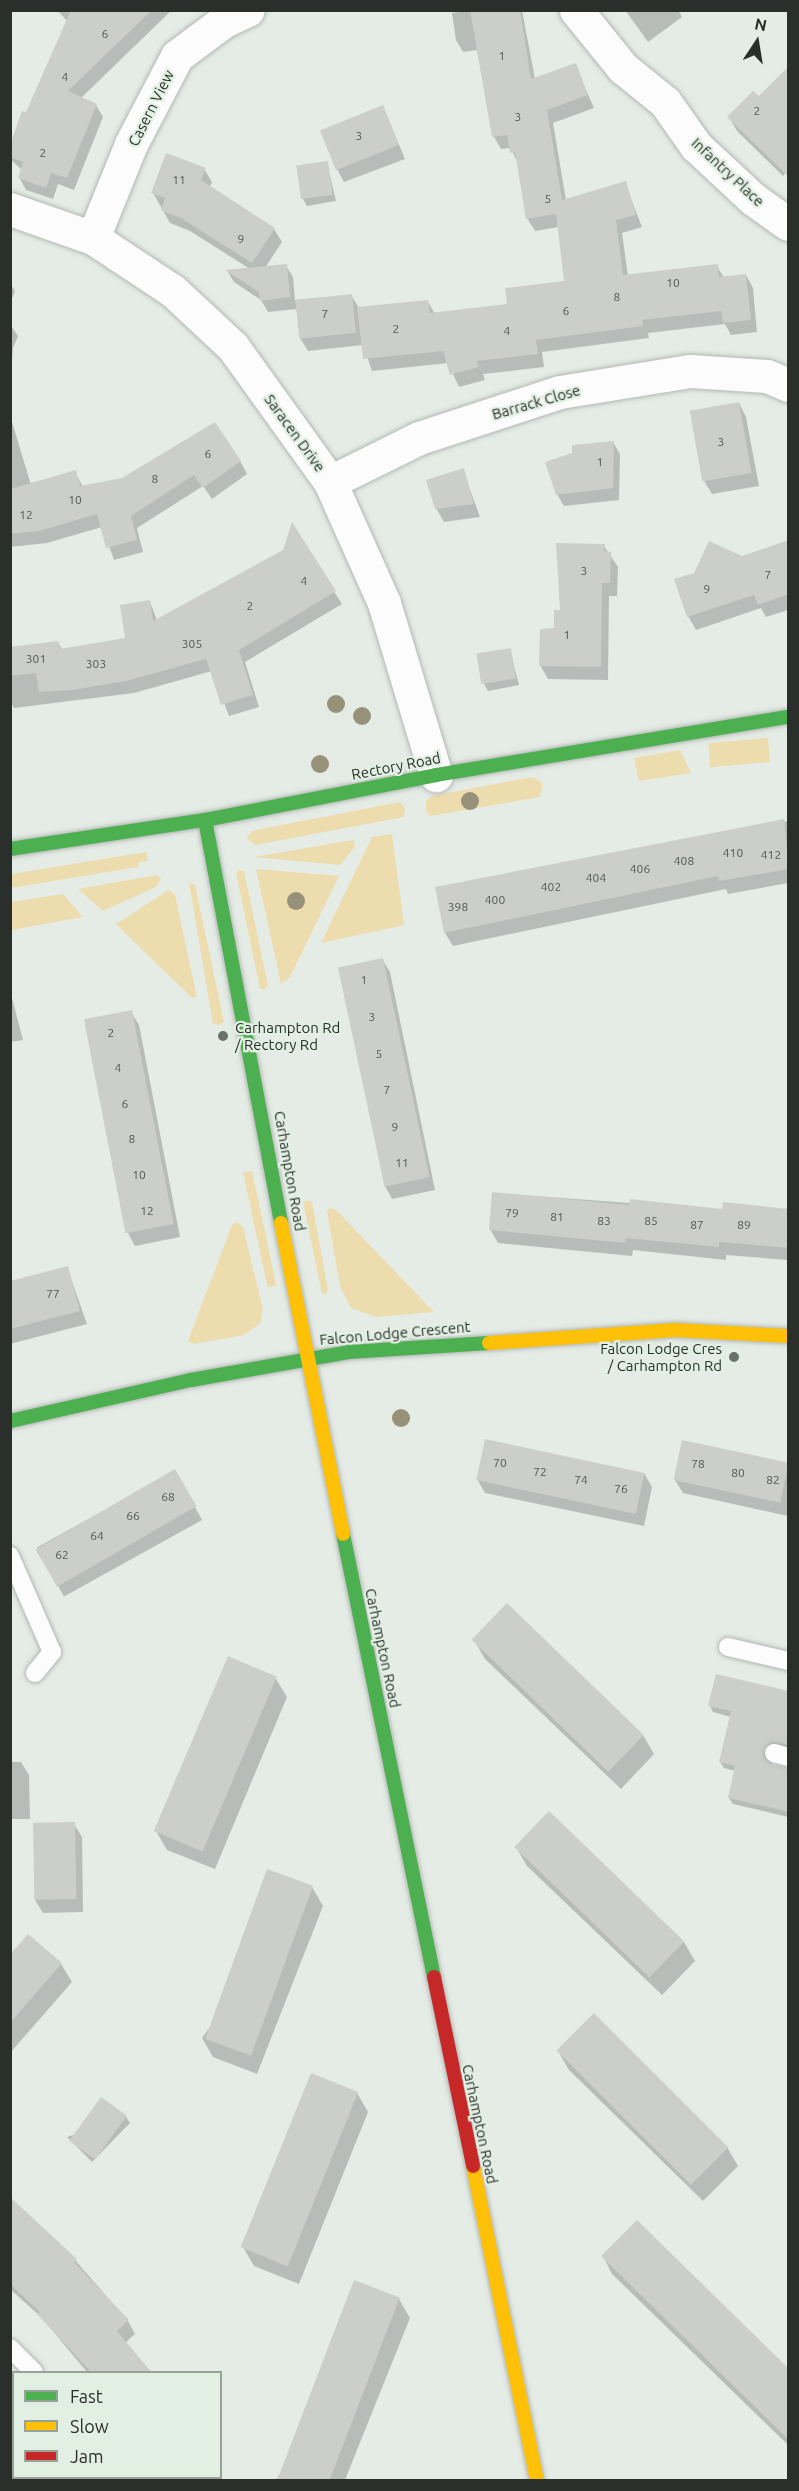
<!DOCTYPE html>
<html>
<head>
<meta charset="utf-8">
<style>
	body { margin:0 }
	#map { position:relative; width:799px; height:2491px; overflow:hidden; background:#e5ece6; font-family:Ubuntu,sans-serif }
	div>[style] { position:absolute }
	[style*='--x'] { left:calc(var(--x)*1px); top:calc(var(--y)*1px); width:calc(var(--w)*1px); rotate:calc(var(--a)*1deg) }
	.green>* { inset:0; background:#eddcae; transform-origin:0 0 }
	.shadow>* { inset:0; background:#0003; transform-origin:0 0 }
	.building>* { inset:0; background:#cbcec9; transform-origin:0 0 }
	.roads { filter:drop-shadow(0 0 2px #b3b8b4) drop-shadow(0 0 2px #b3b8b4) }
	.lane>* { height:18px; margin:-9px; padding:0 9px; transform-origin:9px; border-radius:9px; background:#fbfcfb }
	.street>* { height:33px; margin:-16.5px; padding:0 16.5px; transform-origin:16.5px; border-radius:16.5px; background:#fbfcfb }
	.fast>* { height:14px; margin:-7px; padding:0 7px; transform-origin:7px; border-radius:7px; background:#4caf50 }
	.slow>* { height:14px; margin:-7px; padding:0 7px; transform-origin:7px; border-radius:7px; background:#ffc107 }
	.jam>* { height:14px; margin:-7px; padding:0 7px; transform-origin:7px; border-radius:7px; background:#c62828 }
	.trees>* { width:18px; height:18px; margin:-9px; border-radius:50%; background:#979179 }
	.dots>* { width:16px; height:16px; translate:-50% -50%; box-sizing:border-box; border:3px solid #e2efe3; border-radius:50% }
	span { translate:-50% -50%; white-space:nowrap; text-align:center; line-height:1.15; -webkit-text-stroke:4.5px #e2efe3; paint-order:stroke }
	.number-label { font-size:12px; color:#525752 }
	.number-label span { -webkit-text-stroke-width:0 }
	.street-label { font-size:15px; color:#2a2f2b }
	.poi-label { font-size:15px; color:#2a2f2b }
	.left { translate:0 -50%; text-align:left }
	.right { translate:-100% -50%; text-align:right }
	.frame { position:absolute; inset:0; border:12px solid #2a2f2b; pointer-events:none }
	.legend { position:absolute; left:12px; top:2371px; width:210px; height:108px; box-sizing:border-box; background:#e2efe3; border:2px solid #98a299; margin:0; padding:8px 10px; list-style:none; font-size:18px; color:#2a2f2b }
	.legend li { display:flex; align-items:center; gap:12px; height:30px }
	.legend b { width:30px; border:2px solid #98a299 }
	.north { position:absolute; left:727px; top:12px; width:60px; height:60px; -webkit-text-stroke:4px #e2efe3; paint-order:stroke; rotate:12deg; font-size:16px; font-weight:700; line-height:24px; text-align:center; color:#2a2f2b }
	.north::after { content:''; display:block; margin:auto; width:21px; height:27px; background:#2a2f2b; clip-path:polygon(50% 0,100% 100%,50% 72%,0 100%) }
</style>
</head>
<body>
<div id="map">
	<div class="green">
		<div style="left:768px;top:738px;width:24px;height:60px;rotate:85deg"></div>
		<div style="clip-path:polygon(680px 750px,691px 773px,639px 781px,634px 758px)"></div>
		<div style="clip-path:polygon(533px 777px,543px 784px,540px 797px,430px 816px,426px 812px,426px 801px,431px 796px)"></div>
		<div style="clip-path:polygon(400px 802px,405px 808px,404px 817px,255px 845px,247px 838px,252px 831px)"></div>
		<div style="clip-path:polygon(392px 834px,404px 925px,321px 943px,372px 837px)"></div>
		<div style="clip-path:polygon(353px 840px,355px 847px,340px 865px,254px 857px)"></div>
		<div style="clip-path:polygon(146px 852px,148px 861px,139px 862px,138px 867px,11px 888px,11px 874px)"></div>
		<div style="clip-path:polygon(256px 869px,339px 876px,290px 977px,281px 984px)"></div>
		<div style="clip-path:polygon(239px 870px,244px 871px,268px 986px,264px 989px,260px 989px,236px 872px)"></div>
		<div style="clip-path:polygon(157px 875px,161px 879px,156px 887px,103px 911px,78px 889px)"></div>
		<div style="clip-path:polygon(189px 882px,195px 885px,224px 1022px,220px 1025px,213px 1024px)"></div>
		<div style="clip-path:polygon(169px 890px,175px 895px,197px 997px,192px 998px,116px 924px)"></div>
		<div style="clip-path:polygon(63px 894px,83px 917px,11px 930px,11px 902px)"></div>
		<div style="left:252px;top:1171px;width:117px;height:9px;rotate:78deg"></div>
		<div style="clip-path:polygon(308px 1200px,312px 1202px,328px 1290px,325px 1295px,322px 1294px,303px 1202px)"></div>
		<div style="clip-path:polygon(330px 1208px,336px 1210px,434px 1312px,376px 1317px,351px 1308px,340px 1286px,327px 1211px)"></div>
		<div style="clip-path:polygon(237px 1222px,243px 1227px,263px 1310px,260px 1323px,244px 1335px,194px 1344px,188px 1341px,232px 1225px)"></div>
	</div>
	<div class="shadow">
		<div style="clip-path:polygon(57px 10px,172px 10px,81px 98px,96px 105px,103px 117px,74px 190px,58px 184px,53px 199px,26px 190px,19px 177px,22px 170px,10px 159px,10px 149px,68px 22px)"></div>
		<div style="clip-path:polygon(471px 10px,522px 10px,535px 79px,575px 65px,594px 108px,553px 123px,566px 200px,625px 183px,642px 227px,622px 233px,628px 276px,717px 266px,724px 278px,746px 275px,753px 288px,757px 332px,731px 335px,725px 324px,648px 333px,649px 338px,542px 352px,544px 367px,483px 374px,485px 380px,459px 387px,448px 363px,372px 371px,363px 345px,308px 351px,300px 338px,297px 309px,268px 312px,261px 300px,234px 282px,228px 272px,250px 269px,190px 231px,170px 223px,153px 193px,204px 169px,212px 182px,210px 187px,274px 229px,282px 242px,265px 268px,286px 266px,293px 277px,295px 300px,351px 295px,359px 308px,428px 302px,435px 314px,508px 306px,565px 282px,559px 227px,535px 231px,527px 218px,518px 164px,511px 148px,501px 149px,494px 137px,477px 50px,463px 52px,456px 40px,452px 13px)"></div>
		<div style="clip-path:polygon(625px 10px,678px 10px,682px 17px,648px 42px)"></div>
		<div style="clip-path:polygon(383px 107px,405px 159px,344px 182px,337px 169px)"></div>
		<div style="clip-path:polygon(729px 117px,788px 170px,783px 176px,737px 131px)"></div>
		<div style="clip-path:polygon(327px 163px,336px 201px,307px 206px,303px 199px)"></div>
		<div style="clip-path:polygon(10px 283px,15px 291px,10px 304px)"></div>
		<div style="clip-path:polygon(10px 324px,18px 336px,13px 348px,10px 385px)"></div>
		<div style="clip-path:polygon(739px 403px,746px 417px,759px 486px,712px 494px,704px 481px)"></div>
		<div style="clip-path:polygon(10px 415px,31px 485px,75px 472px,83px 487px,240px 461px,247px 474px,212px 499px,203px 486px,137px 528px,143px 552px,114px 560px,102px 527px,47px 543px,10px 547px)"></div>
		<div style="clip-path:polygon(613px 442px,620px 454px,619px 500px,564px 506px,557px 494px)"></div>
		<div style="clip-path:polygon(463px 470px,480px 517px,444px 522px,436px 508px)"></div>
		<div style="clip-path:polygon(292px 526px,342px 604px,245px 662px,259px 707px,229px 716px,212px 671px,134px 693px,14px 708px,10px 701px,10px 648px,58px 642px,62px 650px,127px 640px,150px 602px,157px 620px,284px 551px)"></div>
		<div style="clip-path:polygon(788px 541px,788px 610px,766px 617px,761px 608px,696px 630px,688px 616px,742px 558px)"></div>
		<div style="clip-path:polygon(604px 546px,618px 567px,617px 596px,609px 596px,608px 680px,548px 679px,540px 665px,561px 612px)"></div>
		<div style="clip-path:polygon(510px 650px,519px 685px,488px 691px,484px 684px)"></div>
		<div style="clip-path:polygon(788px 821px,788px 883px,728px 894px,726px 889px,453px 946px,445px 933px,437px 889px)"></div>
		<div style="clip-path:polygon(382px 959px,390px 972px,435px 1190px,392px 1199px,385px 1186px)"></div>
		<div style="clip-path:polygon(10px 990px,23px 1040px,10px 1042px)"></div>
		<div style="clip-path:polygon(131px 1012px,139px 1025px,180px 1237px,135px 1246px,128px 1233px)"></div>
		<div style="clip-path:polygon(494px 1193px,724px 1210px,788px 1210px,788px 1260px,726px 1255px,726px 1260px,633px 1250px,632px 1256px,498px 1243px,490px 1229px)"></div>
		<div style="clip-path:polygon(67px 1267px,87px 1324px,10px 1344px,10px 1282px)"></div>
		<div style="clip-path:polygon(788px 1464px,788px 1516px,683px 1493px,675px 1480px)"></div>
		<div style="left:175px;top:1471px;width:56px;height:158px;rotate:61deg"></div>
		<div style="clip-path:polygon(644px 1473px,652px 1487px,644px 1526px,485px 1493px,477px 1479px)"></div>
		<div style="clip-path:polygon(507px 1605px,643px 1735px,654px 1754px,621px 1789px,485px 1659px,474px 1640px)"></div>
		<div style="clip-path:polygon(276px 1679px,287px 1697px,215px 1869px,167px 1850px,156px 1831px)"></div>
		<div style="clip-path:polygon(788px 1692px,788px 1750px,776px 1748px,766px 1758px,788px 1780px,788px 1817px,733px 1804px,729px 1798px,735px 1771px,724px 1768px,720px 1762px,731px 1717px,713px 1712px,710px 1706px)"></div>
		<div style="clip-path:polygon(10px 1762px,21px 1762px,29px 1775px,30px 1819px,10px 1819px)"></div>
		<div style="clip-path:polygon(550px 1813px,684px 1942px,695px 1961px,662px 1995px,527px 1866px,516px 1847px)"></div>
		<div style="clip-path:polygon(74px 1824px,82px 1837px,83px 1912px,43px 1913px,35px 1900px)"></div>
		<div style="clip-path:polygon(312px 1887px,323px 1906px,257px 2074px,213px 2057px,202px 2038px)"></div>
		<div style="clip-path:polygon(10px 1957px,61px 1964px,72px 1982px,10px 2053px)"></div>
		<div style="clip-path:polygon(558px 2051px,727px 2147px,738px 2166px,703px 2201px,569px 2070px)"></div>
		<div style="clip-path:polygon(357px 2093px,368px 2112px,299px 2284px,254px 2266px,243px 2247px)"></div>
		<div style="clip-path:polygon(126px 2117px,130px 2123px,92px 2162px,67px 2137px)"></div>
		<div style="clip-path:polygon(10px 2213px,75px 2260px,128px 2321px,135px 2334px,125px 2343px,151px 2372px,87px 2372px,41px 2317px,10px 2289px)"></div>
		<div style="clip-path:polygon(603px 2256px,788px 2371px,788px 2445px,612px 2274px)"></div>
		<div style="clip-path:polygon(399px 2299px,410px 2318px,345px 2480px,276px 2480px)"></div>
		<div style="left:33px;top:2478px;width:41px;height:4px"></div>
		<div style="left:145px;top:2478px;width:57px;height:4px"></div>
	</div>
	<div class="building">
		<div style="clip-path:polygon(71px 10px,152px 10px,68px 91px,97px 104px,67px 178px,51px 173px,46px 188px,18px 178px,23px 162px,10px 157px,10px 145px,22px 111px,26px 112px)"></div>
		<div style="clip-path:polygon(470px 10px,520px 10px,531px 79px,576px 63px,588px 95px,547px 110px,562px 200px,626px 181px,636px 215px,616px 220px,623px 275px,718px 264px,719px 277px,746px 274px,751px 320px,723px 323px,721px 311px,642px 320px,643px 326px,536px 340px,538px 354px,477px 361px,479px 367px,450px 375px,443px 351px,363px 359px,357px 307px,428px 300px,430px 313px,507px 304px,505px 288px,564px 281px,556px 214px,526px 219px,515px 152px,510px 153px,507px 135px,492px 137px)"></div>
		<div style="clip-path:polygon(789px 66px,789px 177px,727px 117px,753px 91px,759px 96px)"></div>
		<div style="left:383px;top:105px;width:43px;height:68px;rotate:68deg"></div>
		<div style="clip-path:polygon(166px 153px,206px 168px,201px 180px,275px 228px,252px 263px,181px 218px,161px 210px,165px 198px,151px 193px)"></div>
		<div style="left:328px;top:161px;width:34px;height:32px;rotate:82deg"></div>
		<div style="clip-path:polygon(287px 264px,290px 297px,260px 301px,259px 292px,225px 270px)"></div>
		<div style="left:352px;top:294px;width:39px;height:57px;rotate:84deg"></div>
		<div style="left:739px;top:402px;width:72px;height:50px;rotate:80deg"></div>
		<div style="clip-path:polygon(215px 422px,241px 461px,203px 488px,194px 475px,131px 516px,137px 540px,106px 548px,97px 514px,39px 531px,10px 534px,10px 489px,76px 470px,80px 486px,122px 478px)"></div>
		<div style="clip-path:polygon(614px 441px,613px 488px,556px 495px,545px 462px,572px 453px,572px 445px)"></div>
		<div style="clip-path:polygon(464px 468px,474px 504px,435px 509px,426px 480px)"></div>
		<div style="clip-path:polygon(292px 522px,336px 591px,239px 650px,253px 695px,221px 705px,206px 659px,126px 681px,72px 690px,39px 692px,36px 673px,10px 676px,10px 647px,58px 641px,60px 649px,125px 638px,120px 605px,150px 600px,153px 621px,283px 550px)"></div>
		<div style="clip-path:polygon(789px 540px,789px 594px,758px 605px,754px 595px,687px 617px,674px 579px,694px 573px,709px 541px,742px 556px)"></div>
		<div style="clip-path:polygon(556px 543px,605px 544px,604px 551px,611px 552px,610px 583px,602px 583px,601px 667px,539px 666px,540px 629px,554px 628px,554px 610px,560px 610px)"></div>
		<div style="left:511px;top:648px;width:31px;height:35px;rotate:81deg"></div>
		<div style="clip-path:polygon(784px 819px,789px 869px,719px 881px,718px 876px,444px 933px,435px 887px)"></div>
		<div style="left:383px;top:958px;width:224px;height:46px;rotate:78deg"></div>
		<div style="left:132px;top:1010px;width:218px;height:49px;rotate:79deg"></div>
		<div style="clip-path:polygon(492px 1192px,629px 1205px,630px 1199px,722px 1209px,723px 1202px,789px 1209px,789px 1248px,719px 1242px,719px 1247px,626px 1238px,625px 1243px,489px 1230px)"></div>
		<div style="clip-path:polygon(68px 1266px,80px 1311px,10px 1329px,10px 1281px)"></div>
		<div style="left:485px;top:1439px;width:163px;height:42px;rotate:12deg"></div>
		<div style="left:682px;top:1440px;width:109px;height:41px;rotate:12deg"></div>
		<div style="left:175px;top:1469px;width:43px;height:161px;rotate:60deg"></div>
		<div style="left:507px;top:1603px;width:190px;height:51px;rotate:44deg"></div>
		<div style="left:228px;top:1656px;width:53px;height:190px;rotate:23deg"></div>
		<div style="clip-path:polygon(716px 1674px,789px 1691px,789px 1745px,771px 1742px,763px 1755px,770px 1764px,789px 1768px,789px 1812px,728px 1798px,735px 1766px,719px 1762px,731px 1711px,708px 1706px)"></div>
		<div style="left:549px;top:1811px;width:188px;height:50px;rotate:44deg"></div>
		<div style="left:75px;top:1822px;width:77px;height:42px;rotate:89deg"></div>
		<div style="left:267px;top:1869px;width:49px;height:181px;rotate:20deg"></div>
		<div style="clip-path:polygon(28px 1934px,62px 1963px,10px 2023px,10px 1955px)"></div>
		<div style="left:594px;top:2013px;width:190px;height:53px;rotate:45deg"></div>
		<div style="left:311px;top:2073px;width:51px;height:188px;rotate:22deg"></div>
		<div style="left:101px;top:2097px;width:32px;height:54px;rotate:36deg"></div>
		<div style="clip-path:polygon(10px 2197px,77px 2259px,74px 2262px,129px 2320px,117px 2331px,152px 2373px,92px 2373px,37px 2314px,40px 2312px,10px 2284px)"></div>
		<div style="clip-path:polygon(637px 2220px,789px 2369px,789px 2440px,601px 2256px)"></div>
		<div style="left:354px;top:2280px;width:49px;height:216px;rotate:21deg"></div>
	</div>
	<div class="roads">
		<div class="lane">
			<div style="--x:10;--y:1556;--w:105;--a:66.4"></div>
			<div style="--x:52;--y:1652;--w:27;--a:129"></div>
			<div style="--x:728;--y:1647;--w:62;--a:13.1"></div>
			<div style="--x:774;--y:1753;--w:15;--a:16"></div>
			<div style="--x:10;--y:2348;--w:34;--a:45"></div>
			<div style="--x:120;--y:2478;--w:3;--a:45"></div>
		</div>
		<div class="street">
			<div style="--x:576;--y:10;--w:75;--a:51"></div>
			<div style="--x:623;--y:68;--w:54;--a:39"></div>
			<div style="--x:665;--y:102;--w:54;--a:54.8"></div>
			<div style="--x:696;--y:146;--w:78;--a:42.9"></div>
			<div style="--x:753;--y:199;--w:43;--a:35.5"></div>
			<div style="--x:10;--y:209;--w:88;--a:19.3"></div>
			<div style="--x:93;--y:238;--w:96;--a:33.5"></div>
			<div style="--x:173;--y:291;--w:82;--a:43"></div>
			<div style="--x:233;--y:347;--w:166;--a:54.3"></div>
			<div style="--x:330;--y:482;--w:133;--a:65.9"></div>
			<div style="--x:384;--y:603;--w:180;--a:73.2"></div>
			<div style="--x:93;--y:238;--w:101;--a:-68"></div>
			<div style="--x:131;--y:144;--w:99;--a:-62.4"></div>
			<div style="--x:177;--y:56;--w:59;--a:-36.7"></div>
			<div style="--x:224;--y:21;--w:26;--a:-25"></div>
			<div style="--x:330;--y:482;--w:99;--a:-26.3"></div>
			<div style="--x:419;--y:438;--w:148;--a:-18.1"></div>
			<div style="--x:560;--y:392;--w:132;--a:-9.2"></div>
			<div style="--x:690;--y:371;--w:77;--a:3.7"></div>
			<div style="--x:767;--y:376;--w:23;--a:23"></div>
		</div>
		<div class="fast">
			<div style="--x:205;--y:820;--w:410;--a:79.3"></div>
			<div style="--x:10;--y:849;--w:197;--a:-8.5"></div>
			<div style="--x:205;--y:820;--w:235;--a:-11"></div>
			<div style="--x:436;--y:775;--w:357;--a:-9.4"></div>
			<div style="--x:10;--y:1421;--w:186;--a:-12.8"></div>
			<div style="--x:191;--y:1380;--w:160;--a:-10"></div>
			<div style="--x:349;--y:1352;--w:140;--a:-3.7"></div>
			<div style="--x:343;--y:1534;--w:452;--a:78.4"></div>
		</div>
		<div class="slow">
			<div style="--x:281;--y:1223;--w:317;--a:78.7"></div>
			<div style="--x:489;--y:1343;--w:186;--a:-4"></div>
			<div style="--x:675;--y:1330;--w:113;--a:3"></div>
			<div style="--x:473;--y:2166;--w:320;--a:78.5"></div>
		</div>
		<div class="jam">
			<div style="--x:434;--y:1977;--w:193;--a:78.3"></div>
		</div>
	</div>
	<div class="trees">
		<div style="left:336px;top:704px"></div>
		<div style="left:362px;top:716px"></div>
		<div style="left:320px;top:764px"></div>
		<div style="left:470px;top:801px"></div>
		<div style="left:296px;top:901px"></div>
		<div style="left:401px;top:1418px"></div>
	</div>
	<div class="dots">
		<div style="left:223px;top:1036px;background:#6b716c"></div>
		<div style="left:734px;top:1357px;background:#6b716c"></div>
	</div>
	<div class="number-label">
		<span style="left:105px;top:34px">6</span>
		<span style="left:502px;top:56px">1</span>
		<span style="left:65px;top:77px">4</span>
		<span style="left:757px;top:111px">2</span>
		<span style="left:518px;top:117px">3</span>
		<span style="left:359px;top:136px">3</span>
		<span style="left:43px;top:153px">2</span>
		<span style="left:179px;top:180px">11</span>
		<span style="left:548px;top:199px">5</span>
		<span style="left:241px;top:239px">9</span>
		<span style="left:673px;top:283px">10</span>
		<span style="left:617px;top:297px">8</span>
		<span style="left:566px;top:311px">6</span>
		<span style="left:325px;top:314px">7</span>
		<span style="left:396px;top:329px">2</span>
		<span style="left:507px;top:331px">4</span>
		<span style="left:721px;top:442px">3</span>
		<span style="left:208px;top:454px">6</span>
		<span style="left:600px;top:462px">1</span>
		<span style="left:155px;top:479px">8</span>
		<span style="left:75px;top:500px">10</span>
		<span style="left:26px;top:515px">12</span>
		<span style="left:584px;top:571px">3</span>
		<span style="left:768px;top:575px">7</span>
		<span style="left:304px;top:581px">4</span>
		<span style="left:707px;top:589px">9</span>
		<span style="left:250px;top:606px">2</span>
		<span style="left:567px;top:635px">1</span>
		<span style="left:192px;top:644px">305</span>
		<span style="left:36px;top:659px">301</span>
		<span style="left:96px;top:664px">303</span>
		<span style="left:733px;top:853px">410</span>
		<span style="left:771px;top:855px">412</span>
		<span style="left:684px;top:861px">408</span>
		<span style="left:640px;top:869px">406</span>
		<span style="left:596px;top:878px">404</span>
		<span style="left:551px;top:887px">402</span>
		<span style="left:495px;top:900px">400</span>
		<span style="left:458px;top:907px">398</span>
		<span style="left:364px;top:980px">1</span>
		<span style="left:372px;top:1017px">3</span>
		<span style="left:111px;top:1033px">2</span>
		<span style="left:379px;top:1054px">5</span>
		<span style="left:118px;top:1068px">4</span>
		<span style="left:387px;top:1090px">7</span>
		<span style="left:125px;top:1104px">6</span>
		<span style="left:395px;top:1127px">9</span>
		<span style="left:132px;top:1139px">8</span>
		<span style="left:402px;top:1163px">11</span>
		<span style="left:139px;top:1175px">10</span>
		<span style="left:147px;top:1211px">12</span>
		<span style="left:512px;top:1213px">79</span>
		<span style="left:557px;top:1217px">81</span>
		<span style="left:604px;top:1221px">83</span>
		<span style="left:651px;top:1221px">85</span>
		<span style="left:697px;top:1225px">87</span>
		<span style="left:744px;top:1225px">89</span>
		<span style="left:53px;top:1294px">77</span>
		<span style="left:500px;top:1463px">70</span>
		<span style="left:698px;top:1464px">78</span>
		<span style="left:540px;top:1472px">72</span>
		<span style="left:738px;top:1473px">80</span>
		<span style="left:581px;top:1480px">74</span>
		<span style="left:773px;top:1480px">82</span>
		<span style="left:621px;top:1489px">76</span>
		<span style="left:168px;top:1497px">68</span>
		<span style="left:133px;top:1516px">66</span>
		<span style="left:97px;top:1536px">64</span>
		<span style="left:62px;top:1555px">62</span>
	</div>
	<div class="street-label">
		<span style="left:151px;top:108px;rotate:-63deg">Casern View</span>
		<span style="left:728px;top:172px;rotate:43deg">Infantry Place</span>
		<span style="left:536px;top:402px;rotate:-16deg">Barrack Close</span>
		<span style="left:295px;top:433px;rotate:54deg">Saracen Drive</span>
		<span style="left:396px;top:766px;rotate:-11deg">Rectory Road</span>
		<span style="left:290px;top:1171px;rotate:80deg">Carhampton Road</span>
		<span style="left:395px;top:1333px;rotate:-5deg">Falcon Lodge Crescent</span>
		<span style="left:383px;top:1648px;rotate:78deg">Carhampton Road</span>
		<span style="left:480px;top:2124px;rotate:78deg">Carhampton Road</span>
	</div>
	<div class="poi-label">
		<span class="left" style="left:235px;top:1036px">Carhampton Rd<br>/ Rectory Rd</span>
		<span class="right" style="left:722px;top:1357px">Falcon Lodge Cres<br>/ Carhampton Rd</span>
	</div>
	<div class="frame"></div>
	<ul class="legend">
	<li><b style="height:8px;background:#4caf50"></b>Fast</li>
	<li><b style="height:8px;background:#ffc107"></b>Slow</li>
	<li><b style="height:8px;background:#c62828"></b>Jam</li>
	</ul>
	<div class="north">N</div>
</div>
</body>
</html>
